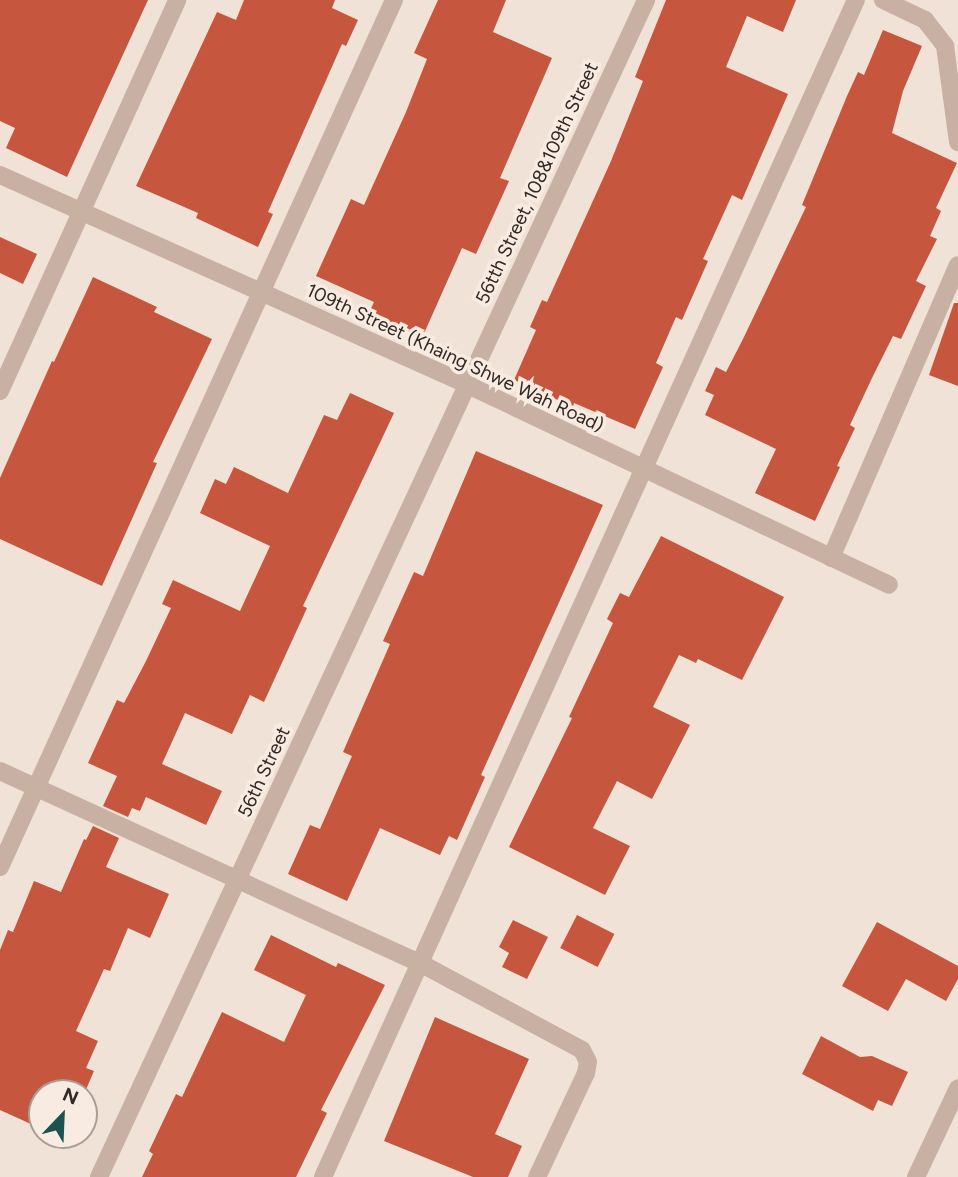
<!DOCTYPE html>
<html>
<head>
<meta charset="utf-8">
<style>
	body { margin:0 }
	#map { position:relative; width:958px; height:1177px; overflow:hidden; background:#f0e2d6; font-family:Figtree,sans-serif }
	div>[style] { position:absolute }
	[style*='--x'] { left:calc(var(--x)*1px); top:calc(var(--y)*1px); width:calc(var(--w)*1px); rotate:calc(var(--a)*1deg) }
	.building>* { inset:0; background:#c6563e; transform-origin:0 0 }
	.minor>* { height:18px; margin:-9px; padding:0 9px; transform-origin:9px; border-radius:9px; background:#c8b1a2 }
	.tertiary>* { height:18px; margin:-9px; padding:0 9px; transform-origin:9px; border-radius:9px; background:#c8b1a2 }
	span { translate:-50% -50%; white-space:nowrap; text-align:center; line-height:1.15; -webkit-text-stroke:7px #f8ece2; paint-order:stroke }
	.street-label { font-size:19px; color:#322825 }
	.north { position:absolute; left:28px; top:1079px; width:70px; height:70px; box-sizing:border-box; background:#f8ece2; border:2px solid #a99e96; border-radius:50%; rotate:23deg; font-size:19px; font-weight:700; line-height:28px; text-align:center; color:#322825 }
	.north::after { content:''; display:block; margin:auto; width:24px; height:32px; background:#1b5353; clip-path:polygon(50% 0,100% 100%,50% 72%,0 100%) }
</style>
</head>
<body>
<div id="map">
	<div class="building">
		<div style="clip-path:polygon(0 0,148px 0,67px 177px,6px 148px,15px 128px,0 121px)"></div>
		<div style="clip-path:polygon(244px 0,335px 0,332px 8px,358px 20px,346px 46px,342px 44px,268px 212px,273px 214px,258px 247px,196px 218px,198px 213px,136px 186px,217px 12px,236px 20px)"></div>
		<div style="clip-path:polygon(438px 0,506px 0,493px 32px,552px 58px,500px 178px,509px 181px,476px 254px,462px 248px,422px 338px,368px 315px,374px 302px,316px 276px,351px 199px,364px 205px,406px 112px,427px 59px,414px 53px)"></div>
		<div style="clip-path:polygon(666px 0,796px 0,783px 32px,747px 16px,726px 67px,788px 94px,742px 200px,732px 195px,703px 259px,708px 261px,682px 320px,676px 317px,656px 363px,663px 367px,635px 429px,574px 403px,573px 407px,514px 380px,536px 330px,530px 327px,542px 300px,547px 302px,611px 161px,643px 81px,635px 77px)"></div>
		<div style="clip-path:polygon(883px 30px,922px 46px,903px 91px,892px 133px,957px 163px,936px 208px,941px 211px,930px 236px,937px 239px,916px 281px,926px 286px,901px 339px,893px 336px,872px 378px,850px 425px,855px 428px,837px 466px,840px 467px,815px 521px,755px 493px,776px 449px,705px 415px,714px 395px,705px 391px,716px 367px,726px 372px,743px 339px,806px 207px,802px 205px,847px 96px,858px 72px,864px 75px)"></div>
		<div style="clip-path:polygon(0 237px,37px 254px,23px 284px,0 273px)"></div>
		<div style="clip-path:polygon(93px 277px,157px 307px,154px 312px,212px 339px,153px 462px,157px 463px,102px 586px,0 539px,0 478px,52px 361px,54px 362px)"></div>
		<div style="clip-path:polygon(954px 303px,958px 303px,958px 386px,929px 375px)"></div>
		<div style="clip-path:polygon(350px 393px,394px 413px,303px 606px,307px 608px,264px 702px,250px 695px,232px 734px,185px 713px,162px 764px,222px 791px,206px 825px,146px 797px,140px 811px,132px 808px,128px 817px,103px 806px,117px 776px,88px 763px,117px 700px,124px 703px,146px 661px,171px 608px,162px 604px,173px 580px,240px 611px,270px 546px,200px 513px,215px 479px,226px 484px,234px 467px,288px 493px,324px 415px,337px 420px)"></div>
		<div style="clip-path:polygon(476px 451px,603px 505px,481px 775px,485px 777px,457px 840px,449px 836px,440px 855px,380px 828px,347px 901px,288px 874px,310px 825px,320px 829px,352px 756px,343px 752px,390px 644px,383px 641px,414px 572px,423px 576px)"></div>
		<div style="clip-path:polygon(661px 536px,784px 597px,742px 680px,698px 659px,696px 663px,679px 655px,653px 707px,690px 725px,652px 799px,617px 781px,593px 828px,630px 846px,605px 895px,509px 847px,572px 718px,569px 717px,613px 623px,607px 619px,620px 593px,629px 597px)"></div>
		<div style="clip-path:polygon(93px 826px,119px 838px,106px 867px,169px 894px,150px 938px,128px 928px,110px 971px,104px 969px,76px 1031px,98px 1041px,86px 1068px,94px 1071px,84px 1094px,42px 1093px,42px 1129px,0 1110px,0 950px,8px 930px,13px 932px,34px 881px,61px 892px,84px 839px,86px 840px)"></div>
		<div style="left:577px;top:915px;width:42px;height:37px;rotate:27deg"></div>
		<div style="clip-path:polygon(513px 920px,548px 937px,527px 979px,502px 967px,509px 953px,499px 947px)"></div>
		<div style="clip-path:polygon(877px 922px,958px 966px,958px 979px,946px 1001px,906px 979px,888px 1011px,842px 986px)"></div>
		<div style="clip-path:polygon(271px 935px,336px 967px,338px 963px,385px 985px,321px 1110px,327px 1113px,296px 1177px,142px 1177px,153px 1154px,149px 1151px,176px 1094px,182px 1097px,222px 1012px,284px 1042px,306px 995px,254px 970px)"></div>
		<div style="clip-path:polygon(435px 1017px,529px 1059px,495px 1134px,522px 1146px,508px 1177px,473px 1177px,384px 1141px)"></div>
		<div style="clip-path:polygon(821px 1036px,860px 1057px,872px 1056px,908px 1072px,892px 1106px,878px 1100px,873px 1111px,802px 1074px)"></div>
	</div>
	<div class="minor">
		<div style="--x:883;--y:0;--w:47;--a:25.5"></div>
		<div style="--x:925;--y:20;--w:33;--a:52"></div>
		<div style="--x:945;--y:46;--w:97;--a:82.3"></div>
		<div style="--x:0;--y:175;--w:511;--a:24.16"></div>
		<div style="--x:466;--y:384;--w:468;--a:25.4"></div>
		<div style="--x:0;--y:391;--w:429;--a:-65.6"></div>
		<div style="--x:831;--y:558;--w:319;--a:-66.6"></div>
		<div style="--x:0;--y:771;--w:460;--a:24.6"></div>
		<div style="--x:418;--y:962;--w:186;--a:28.2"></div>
		<div style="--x:582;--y:1050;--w:13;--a:63"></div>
		<div style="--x:588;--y:1062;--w:11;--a:100"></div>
		<div style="--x:586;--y:1073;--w:115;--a:115.2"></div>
		<div style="--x:0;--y:867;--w:952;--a:-65.56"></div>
		<div style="--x:323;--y:1177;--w:1292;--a:-65.64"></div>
		<div style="--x:916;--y:1177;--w:98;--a:-64.7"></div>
	</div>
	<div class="tertiary">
		<div style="--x:99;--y:1177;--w:1298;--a:-65.07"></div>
	</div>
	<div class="street-label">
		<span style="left:537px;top:183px;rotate:-65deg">56tth Street, 108&amp;109th Street</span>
		<span style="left:455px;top:358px;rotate:25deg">109th Street (Khaing Shwe Wah Road)</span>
		<span style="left:264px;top:772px;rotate:-65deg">56th Street</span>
	</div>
	<div class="north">N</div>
</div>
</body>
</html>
